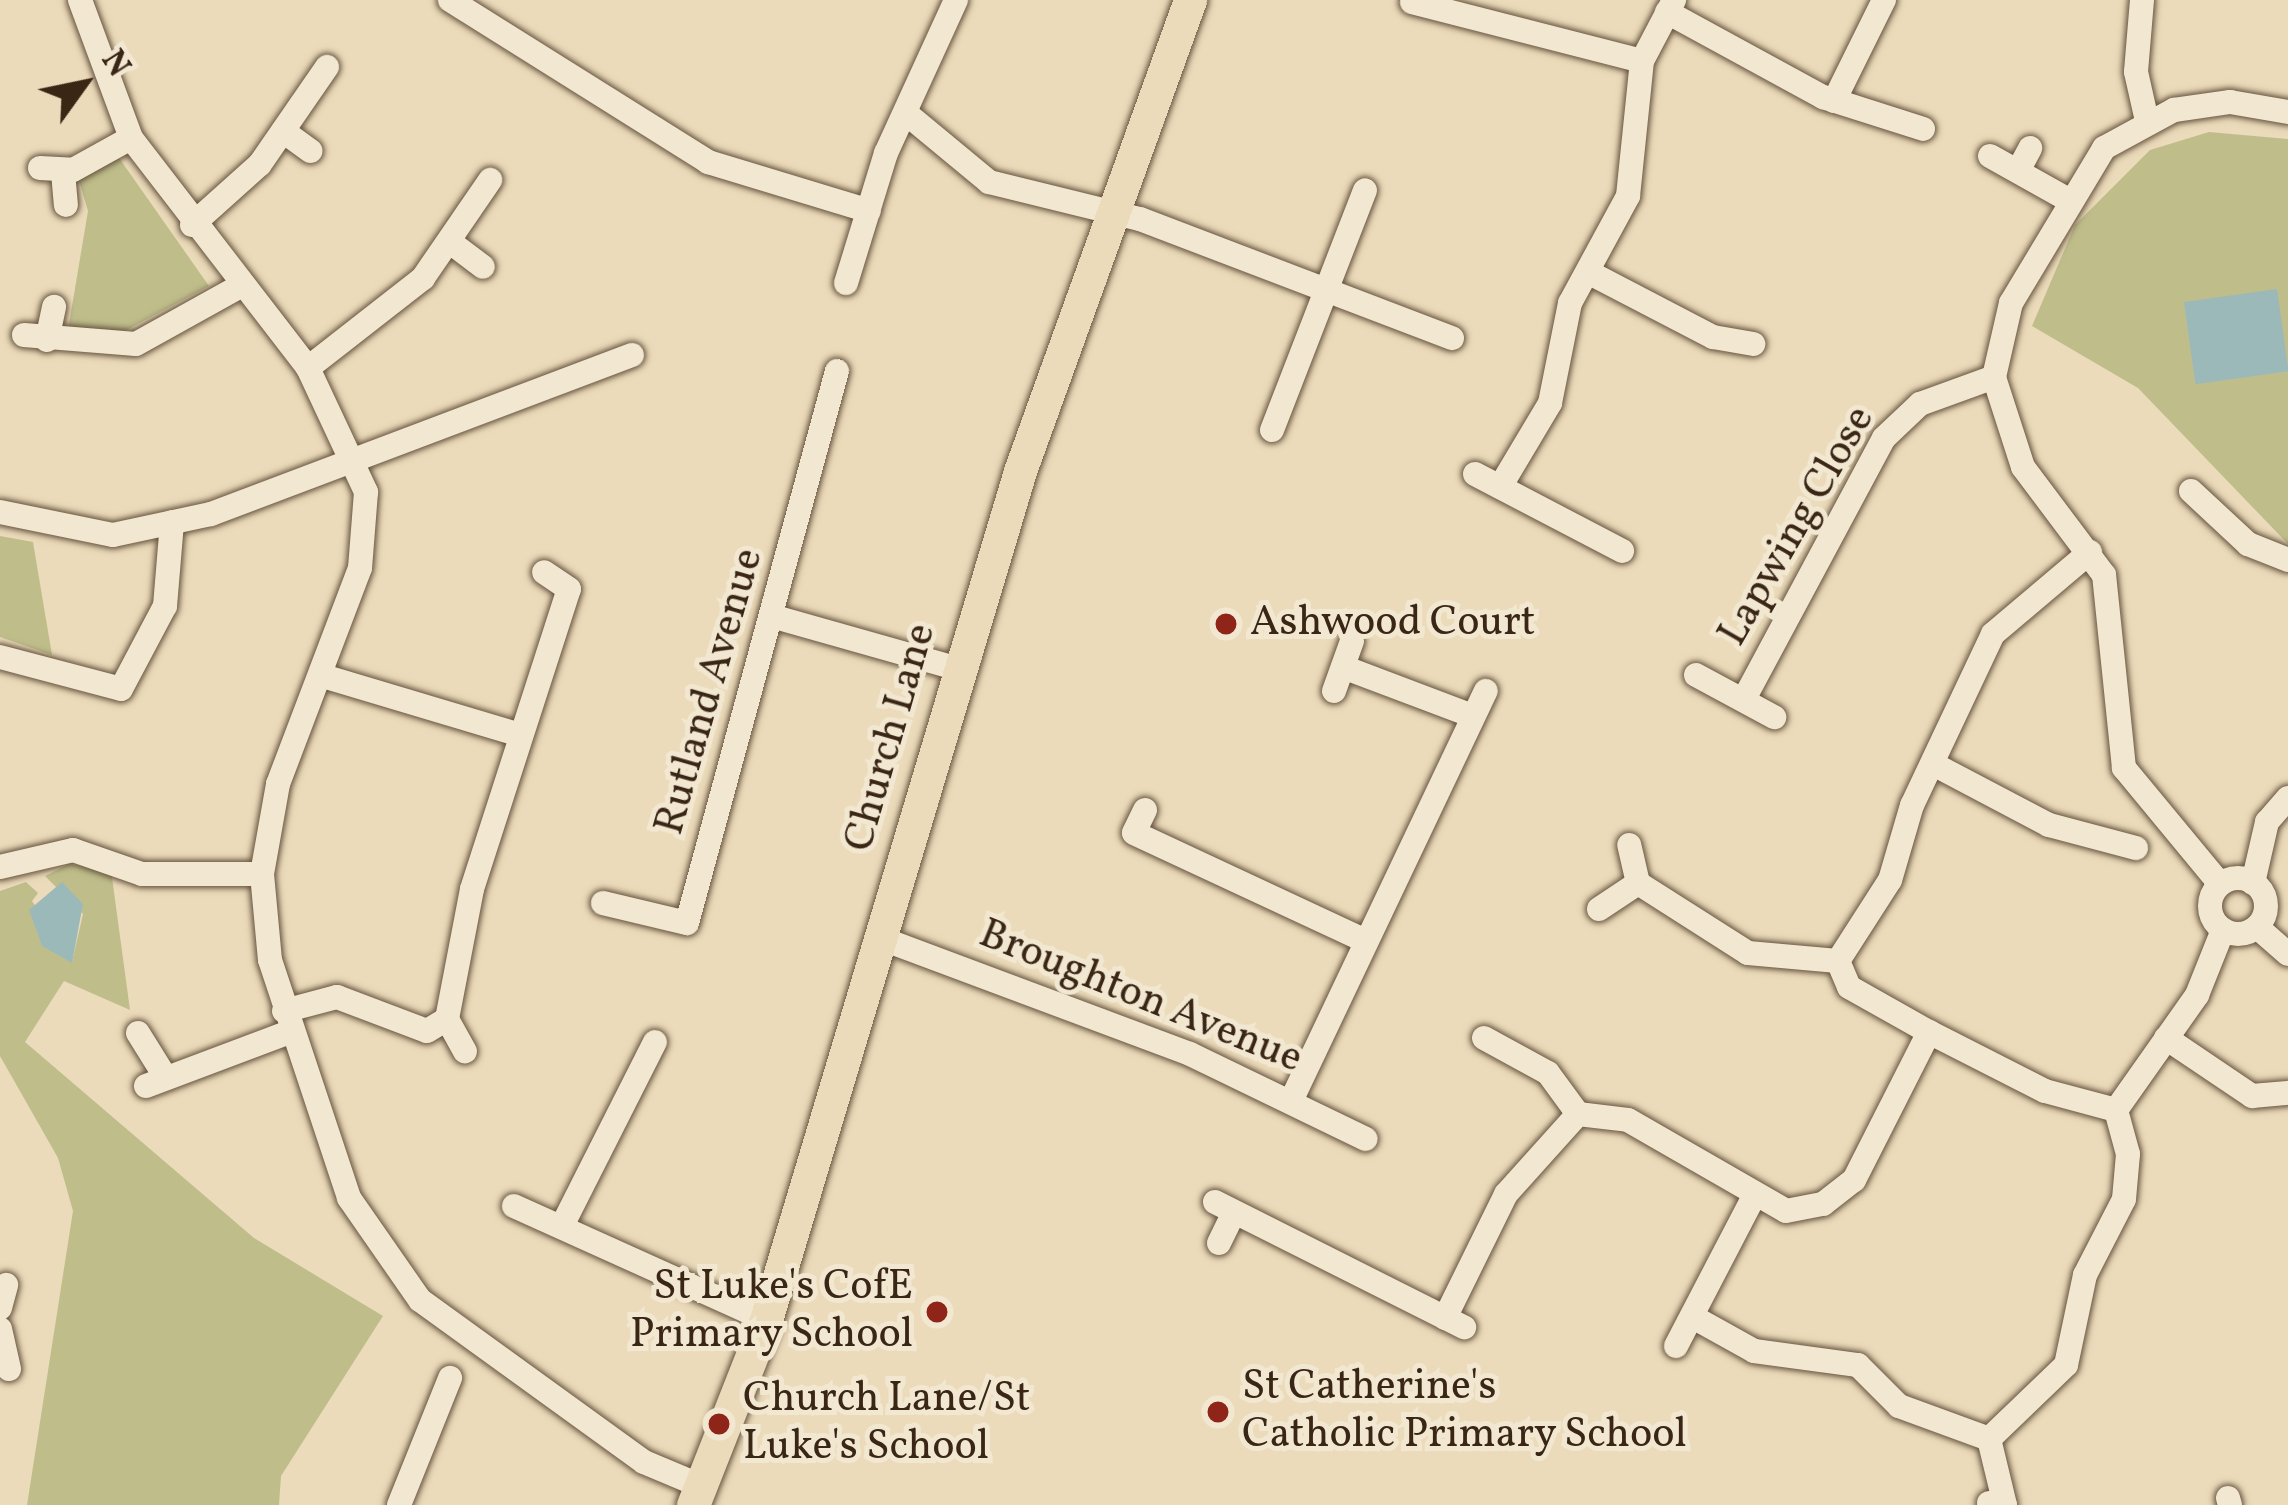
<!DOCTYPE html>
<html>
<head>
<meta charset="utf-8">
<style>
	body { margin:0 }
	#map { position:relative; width:2288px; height:1505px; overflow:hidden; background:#ebdbba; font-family:Vollkorn,serif }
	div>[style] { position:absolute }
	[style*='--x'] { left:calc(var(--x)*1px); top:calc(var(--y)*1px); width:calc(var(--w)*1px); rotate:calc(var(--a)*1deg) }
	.green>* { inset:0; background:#bfbe8b }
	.water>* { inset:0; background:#9cb9b9; transform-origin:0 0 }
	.roads { filter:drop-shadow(0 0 3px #66533e) drop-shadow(0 0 3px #66533e) }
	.minor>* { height:24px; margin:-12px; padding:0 12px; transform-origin:12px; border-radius:12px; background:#f2e8d2 }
	.minor>.ring { margin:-12px; padding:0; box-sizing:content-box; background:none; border:24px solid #f2e8d2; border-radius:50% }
	.major>* { height:33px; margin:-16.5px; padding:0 16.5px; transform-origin:16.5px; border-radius:16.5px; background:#ebdbba }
	.dots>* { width:33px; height:33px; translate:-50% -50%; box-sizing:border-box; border:6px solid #f2e8d2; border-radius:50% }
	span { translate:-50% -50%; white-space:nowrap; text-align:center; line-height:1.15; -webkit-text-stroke:10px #f2e8d2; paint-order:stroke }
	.street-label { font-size:42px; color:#3a2615 }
	.poi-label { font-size:42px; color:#3a2615 }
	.left { translate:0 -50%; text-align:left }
	.right { translate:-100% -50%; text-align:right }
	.north { position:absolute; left:24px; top:24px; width:120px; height:120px; -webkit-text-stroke:9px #f2e8d2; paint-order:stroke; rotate:57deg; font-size:33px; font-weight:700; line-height:48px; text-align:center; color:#3a2615 }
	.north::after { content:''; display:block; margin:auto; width:42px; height:54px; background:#3a2615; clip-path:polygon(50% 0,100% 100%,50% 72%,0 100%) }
</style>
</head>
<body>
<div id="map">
	<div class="green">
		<div style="clip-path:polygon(2209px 132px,2288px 139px,2288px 544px,2138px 388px,2032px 326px,2075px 225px,2150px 150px)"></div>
		<div style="clip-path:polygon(117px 155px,209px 286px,121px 333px,68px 330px,88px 211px,78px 177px)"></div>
		<div style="clip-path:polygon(0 536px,33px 542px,52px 655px,0 637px)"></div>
		<div style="clip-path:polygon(69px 864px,111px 870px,130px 1010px,64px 981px,25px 1042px,254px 1238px,383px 1316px,281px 1476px,279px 1505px,27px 1505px,73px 1211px,58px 1158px,0 1056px,0 891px,26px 882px,38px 893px,32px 901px,72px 962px,83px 914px,45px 876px)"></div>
	</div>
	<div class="water">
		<div style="left:2277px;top:289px;width:83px;height:94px;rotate:82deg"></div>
		<div style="clip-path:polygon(62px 882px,83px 904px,72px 963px,42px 946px,29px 910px)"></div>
	</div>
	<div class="roads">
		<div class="minor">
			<div style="--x:80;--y:0;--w:147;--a:69.7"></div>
			<div style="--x:131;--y:138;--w:290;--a:52.4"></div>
			<div style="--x:308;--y:368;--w:137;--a:64.9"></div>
			<div style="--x:366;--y:492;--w:76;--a:94.5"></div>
			<div style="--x:360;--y:568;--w:231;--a:110.8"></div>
			<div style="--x:278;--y:784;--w:91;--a:100.1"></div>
			<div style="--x:262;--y:874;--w:86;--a:84.7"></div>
			<div style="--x:270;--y:960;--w:251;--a:71.6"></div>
			<div style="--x:349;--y:1198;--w:124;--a:55.2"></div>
			<div style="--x:420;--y:1300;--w:276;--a:35.9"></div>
			<div style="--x:644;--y:1462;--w:62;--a:22.8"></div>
			<div style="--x:450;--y:0;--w:305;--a:32.1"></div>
			<div style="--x:708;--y:162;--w:168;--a:16.9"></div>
			<div style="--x:2142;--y:0;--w:72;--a:94.8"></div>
			<div style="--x:2136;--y:72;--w:50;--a:77.3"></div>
			<div style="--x:1412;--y:2;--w:237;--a:14.4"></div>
			<div style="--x:1667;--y:12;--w:178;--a:28.6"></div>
			<div style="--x:1823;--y:97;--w:105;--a:17.7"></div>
			<div style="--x:1834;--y:101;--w:113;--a:-63.7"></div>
			<div style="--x:908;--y:115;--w:105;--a:39.6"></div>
			<div style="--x:989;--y:182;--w:155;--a:13.8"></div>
			<div style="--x:1140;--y:219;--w:334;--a:20.9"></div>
			<div style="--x:283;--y:131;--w:34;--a:36"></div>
			<div style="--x:1990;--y:156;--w:86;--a:29.2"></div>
			<div style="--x:40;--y:168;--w:33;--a:3"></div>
			<div style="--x:73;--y:170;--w:66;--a:-28.9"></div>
			<div style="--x:2018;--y:171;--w:26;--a:-62"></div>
			<div style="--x:63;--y:172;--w:33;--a:85"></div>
			<div style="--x:192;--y:225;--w:91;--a:-41.9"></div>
			<div style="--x:260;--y:164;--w:118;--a:-55.4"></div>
			<div style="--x:454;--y:245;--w:36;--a:37"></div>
			<div style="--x:1588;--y:272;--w:141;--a:27.5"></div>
			<div style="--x:1713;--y:337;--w:41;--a:9.9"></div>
			<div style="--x:846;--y:283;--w:136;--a:-72.9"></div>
			<div style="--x:886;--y:153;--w:168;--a:-65.4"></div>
			<div style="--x:24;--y:335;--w:112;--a:4.6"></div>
			<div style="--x:136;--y:344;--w:121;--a:-29.1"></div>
			<div style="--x:47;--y:340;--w:34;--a:-78"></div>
			<div style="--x:308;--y:368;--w:146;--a:-38"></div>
			<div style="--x:423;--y:278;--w:119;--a:-55.6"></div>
			<div style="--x:1272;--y:430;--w:257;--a:-68.8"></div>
			<div style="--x:1475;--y:474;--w:166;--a:27.6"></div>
			<div style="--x:1500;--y:487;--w:98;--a:-59.2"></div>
			<div style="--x:1550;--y:403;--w:102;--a:-78.7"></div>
			<div style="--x:1570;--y:303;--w:122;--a:-61.5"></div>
			<div style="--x:1628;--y:196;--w:136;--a:-84.1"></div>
			<div style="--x:1642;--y:61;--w:69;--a:-62.3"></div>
			<div style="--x:2191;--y:491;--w:78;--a:42.9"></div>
			<div style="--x:2248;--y:544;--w:43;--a:21.8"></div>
			<div style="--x:0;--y:512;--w:115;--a:11.5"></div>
			<div style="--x:113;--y:535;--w:100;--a:-12.1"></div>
			<div style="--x:211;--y:514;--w:450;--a:-20.7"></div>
			<div style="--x:2090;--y:552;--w:127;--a:139.8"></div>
			<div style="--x:1993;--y:634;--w:189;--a:115.3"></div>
			<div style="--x:1912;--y:805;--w:78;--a:106.3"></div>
			<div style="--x:1890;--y:880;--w:96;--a:122.7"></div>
			<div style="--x:1838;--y:961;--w:28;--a:67"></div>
			<div style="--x:1849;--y:987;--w:92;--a:29.4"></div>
			<div style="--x:1929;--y:1032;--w:130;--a:27"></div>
			<div style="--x:2045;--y:1091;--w:73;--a:15"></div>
			<div style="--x:775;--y:617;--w:191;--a:15.8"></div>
			<div style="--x:0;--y:657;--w:125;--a:14.8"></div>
			<div style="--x:121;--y:689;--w:94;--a:-62.1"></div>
			<div style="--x:165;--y:606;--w:84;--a:-85.2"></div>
			<div style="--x:1343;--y:667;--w:139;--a:20.7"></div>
			<div style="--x:1696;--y:675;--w:89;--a:28.3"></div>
			<div style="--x:326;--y:677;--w:203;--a:16.6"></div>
			<div style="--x:1334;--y:691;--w:53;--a:-70.2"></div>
			<div style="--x:1744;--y:699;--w:296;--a:-61.8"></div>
			<div style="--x:1884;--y:438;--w:50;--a:-43.4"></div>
			<div style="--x:1920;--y:404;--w:79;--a:-20"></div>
			<div style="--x:1935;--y:765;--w:129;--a:27.8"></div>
			<div style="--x:2049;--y:825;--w:90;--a:14.8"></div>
			<div style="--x:1145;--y:810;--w:25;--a:116"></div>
			<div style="--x:1134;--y:833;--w:256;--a:25"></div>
			<div style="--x:0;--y:867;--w:75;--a:-13.1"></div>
			<div style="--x:73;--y:850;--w:73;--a:19.2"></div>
			<div style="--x:142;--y:874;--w:120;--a:0"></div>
			<div class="ring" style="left:2210px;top:878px;width:32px;height:32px"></div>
			<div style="--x:1638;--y:883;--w:130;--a:32.5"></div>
			<div style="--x:1748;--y:953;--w:90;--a:5.1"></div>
			<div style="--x:2253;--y:883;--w:63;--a:-77.1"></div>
			<div style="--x:2267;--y:822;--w:32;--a:-49"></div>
			<div style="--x:2220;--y:884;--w:151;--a:-129.6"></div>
			<div style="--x:2124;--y:768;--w:194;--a:-95.9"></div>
			<div style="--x:2104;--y:575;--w:135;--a:-126.9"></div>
			<div style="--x:2023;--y:467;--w:95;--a:-107.9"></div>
			<div style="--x:1994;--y:377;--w:76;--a:-77.1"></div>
			<div style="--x:2011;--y:303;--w:181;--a:-59"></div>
			<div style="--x:2104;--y:148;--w:80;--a:-28.5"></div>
			<div style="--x:2174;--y:110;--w:57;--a:-8.1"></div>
			<div style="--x:2230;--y:102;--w:59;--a:9.8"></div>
			<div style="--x:603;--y:903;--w:86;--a:13.4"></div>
			<div style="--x:687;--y:923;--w:572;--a:-74.8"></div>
			<div style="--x:1599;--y:909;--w:47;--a:-33.7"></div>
			<div style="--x:1638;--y:883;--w:39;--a:-103"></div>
			<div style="--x:2257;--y:927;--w:41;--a:41.1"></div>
			<div style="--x:880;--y:938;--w:331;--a:20.5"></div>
			<div style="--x:1190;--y:1054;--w:195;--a:25.8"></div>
			<div style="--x:284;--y:1011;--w:55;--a:-14.8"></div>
			<div style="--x:337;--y:997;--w:96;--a:20.7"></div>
			<div style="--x:427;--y:1031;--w:23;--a:-31"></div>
			<div style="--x:447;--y:1019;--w:132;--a:-79.1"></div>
			<div style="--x:472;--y:889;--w:315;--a:-72.1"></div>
			<div style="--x:569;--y:589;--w:30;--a:-146"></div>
			<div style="--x:447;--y:1019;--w:37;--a:61"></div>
			<div style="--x:138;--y:1033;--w:53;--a:58.1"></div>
			<div style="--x:1484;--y:1038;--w:73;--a:28.7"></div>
			<div style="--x:1548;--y:1073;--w:51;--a:53.8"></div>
			<div style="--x:1578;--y:1114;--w:50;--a:6.8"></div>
			<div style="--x:1628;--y:1120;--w:182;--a:29.9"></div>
			<div style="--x:1786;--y:1211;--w:38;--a:-11"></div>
			<div style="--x:1823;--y:1204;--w:39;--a:-38"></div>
			<div style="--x:1854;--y:1180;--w:166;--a:-63.1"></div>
			<div style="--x:2166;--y:1038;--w:104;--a:34"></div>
			<div style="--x:2252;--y:1096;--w:36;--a:-5"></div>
			<div style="--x:146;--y:1086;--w:154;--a:-20.6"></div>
			<div style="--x:1291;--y:1101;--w:454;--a:-64.6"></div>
			<div style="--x:2116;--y:1110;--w:141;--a:-54.8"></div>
			<div style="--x:2197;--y:995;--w:70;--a:-68.2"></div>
			<div style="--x:1215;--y:1202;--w:279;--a:26.7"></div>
			<div style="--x:514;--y:1206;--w:277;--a:24.3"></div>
			<div style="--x:562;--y:1226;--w:206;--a:-63.2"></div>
			<div style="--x:1219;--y:1243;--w:34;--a:-64"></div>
			<div style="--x:0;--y:1308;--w:24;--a:-75"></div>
			<div style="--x:1693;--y:1317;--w:70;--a:29.1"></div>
			<div style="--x:1754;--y:1351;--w:105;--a:7.7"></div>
			<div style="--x:1858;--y:1365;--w:58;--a:45"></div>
			<div style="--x:1899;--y:1406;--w:96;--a:20.1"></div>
			<div style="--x:1445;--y:1318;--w:138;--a:-63.8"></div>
			<div style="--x:1506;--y:1194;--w:108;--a:-48"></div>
			<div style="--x:0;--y:1329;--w:41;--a:77.3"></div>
			<div style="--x:1676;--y:1346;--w:169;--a:-62.5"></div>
			<div style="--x:2228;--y:1498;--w:7;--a:74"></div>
			<div style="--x:1989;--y:1503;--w:16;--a:7"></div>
			<div style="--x:2005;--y:1505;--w:68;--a:-103.6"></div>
			<div style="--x:1989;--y:1439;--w:107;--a:-43.9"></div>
			<div style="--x:2066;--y:1365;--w:92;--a:-78.1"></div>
			<div style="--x:2085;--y:1275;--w:85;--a:-62.8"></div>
			<div style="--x:2124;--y:1199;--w:45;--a:-84.9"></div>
			<div style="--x:2128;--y:1154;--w:46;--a:-105.3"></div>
			<div style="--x:399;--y:1505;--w:137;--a:-68.1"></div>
		</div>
		<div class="major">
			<div style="--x:693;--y:1505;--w:199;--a:-68.5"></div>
			<div style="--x:766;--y:1320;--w:886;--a:-73.34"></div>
			<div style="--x:1020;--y:471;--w:501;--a:-70.15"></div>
		</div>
	</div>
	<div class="dots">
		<div style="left:1226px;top:624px;background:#8f2418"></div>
		<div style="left:937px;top:1312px;background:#8f2418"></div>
		<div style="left:1218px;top:1412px;background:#8f2418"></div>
		<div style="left:719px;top:1424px;background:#8f2418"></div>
	</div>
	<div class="street-label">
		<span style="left:1798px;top:527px;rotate:-60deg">Lapwing Close</span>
		<span style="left:711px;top:692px;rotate:-74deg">Rutland Avenue</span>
		<span style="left:892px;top:738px;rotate:-74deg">Church Lane</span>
		<span style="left:1140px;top:998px;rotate:22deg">Broughton Avenue</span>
	</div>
	<div class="poi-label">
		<span class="left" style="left:1250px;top:624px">Ashwood Court</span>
		<span class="right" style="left:913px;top:1312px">St Luke's CofE<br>Primary School</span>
		<span class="left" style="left:1242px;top:1412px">St Catherine's<br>Catholic Primary School</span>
		<span class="left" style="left:743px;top:1424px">Church Lane/St<br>Luke's School</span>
	</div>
	<div class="north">N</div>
</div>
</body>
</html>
